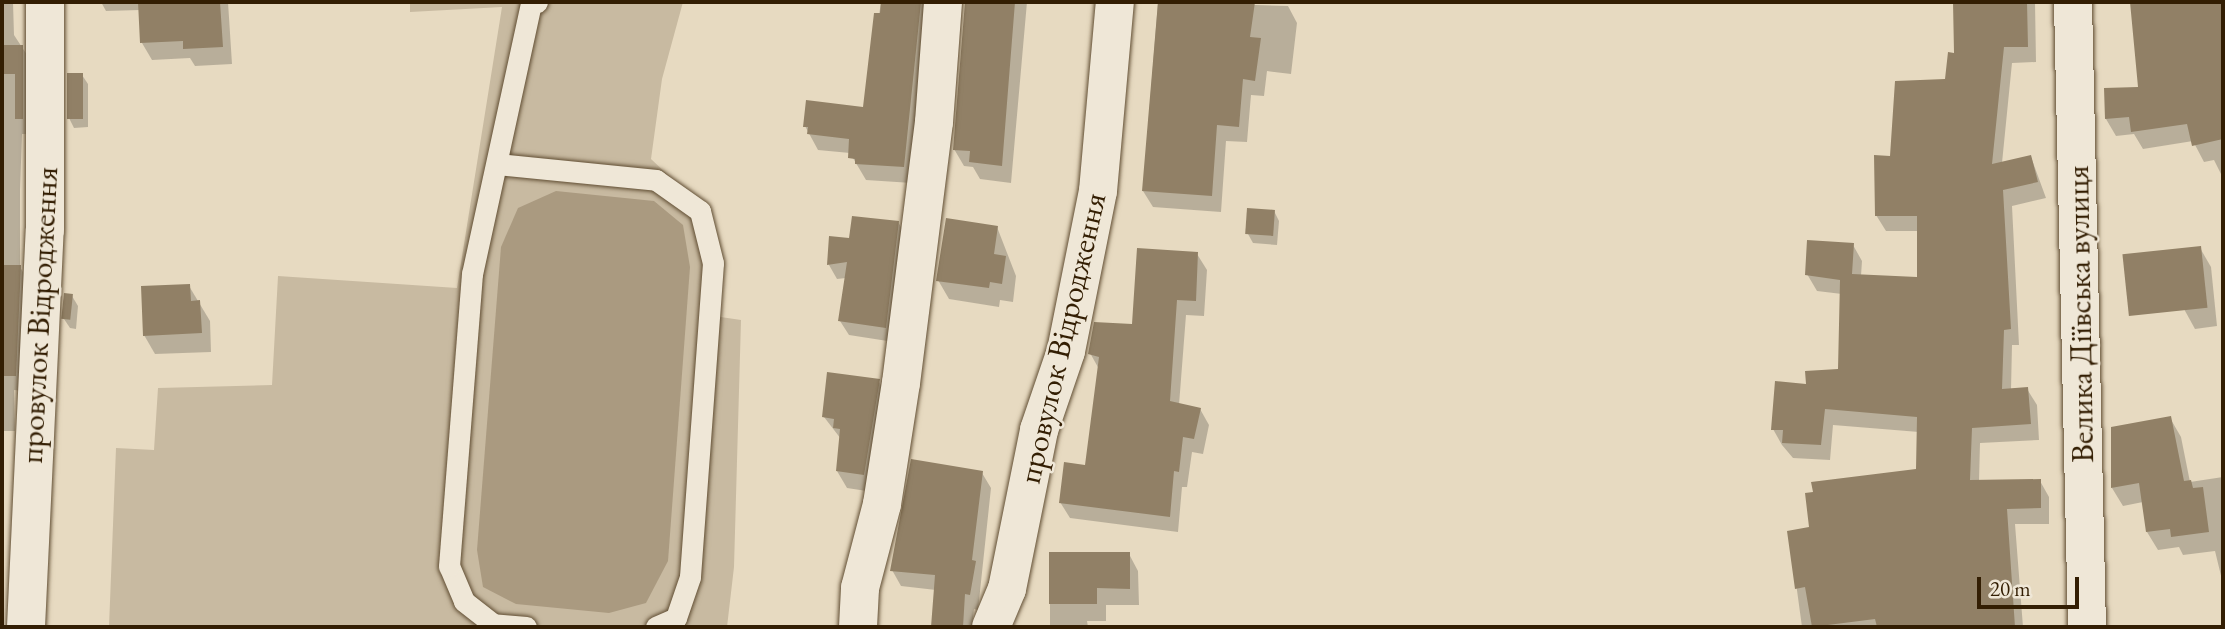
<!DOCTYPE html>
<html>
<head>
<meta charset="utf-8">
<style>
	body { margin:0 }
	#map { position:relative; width:2225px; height:629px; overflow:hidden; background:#e7dac1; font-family:"EB Garamond",serif }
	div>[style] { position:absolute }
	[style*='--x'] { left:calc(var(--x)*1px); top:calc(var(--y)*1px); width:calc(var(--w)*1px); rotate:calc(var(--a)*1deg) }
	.green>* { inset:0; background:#c8baa1 }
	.water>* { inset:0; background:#aa9a80 }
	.shadow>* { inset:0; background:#0003 }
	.building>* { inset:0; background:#918066; transform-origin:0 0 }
	.roads { filter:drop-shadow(0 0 2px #604d32) drop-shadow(0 0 2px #604d32) }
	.service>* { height:21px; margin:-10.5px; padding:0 10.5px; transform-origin:10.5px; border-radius:10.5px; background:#efe7d7 }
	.minor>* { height:38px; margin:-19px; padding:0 19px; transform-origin:19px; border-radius:19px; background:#efe7d7 }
	.tertiary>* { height:38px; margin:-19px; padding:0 19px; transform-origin:19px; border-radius:19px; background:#efe7d7 }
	span { translate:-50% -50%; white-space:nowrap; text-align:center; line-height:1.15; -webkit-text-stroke:5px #efe7d7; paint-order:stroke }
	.street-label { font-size:32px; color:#331e03 }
	.frame { position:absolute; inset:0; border:4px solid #331e03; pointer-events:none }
	.scale { position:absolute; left:1977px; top:577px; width:102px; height:32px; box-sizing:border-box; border:4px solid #331e03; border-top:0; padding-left:9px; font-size:21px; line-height:24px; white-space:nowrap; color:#331e03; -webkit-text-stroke:5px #efe7d7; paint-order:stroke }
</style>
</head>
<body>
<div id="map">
	<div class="green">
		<div style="clip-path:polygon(410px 2px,683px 2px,662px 79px,651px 159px,706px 211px,714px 316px,741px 320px,734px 567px,727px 627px,109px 627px,116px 448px,154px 450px,158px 388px,272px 385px,278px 276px,457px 288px,502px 7px,410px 12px)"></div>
	</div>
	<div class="water">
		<div style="clip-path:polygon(556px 191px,654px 201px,683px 225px,690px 267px,668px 561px,646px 603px,609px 613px,516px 604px,483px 587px,477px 550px,501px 247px,518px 208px)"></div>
	</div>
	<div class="shadow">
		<div style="clip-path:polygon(2px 2px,13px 2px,14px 35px,31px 61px,31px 134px,22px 134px,20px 190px,20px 267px,29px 282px,24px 391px,14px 390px,15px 431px,2px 431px)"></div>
		<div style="clip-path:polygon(101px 2px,228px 2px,232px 64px,195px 66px,190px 58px,152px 60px,142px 43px,140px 10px,106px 11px)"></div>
		<div style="clip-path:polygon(881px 2px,928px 2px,912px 183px,866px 180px,850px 153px,818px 150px,805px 126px,865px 109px)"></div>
		<div style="clip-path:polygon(968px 2px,1027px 2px,1011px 183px,980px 179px,973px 167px,964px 166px,954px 149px)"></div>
		<div style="clip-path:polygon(1158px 2px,1288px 6px,1297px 23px,1291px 74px,1267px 71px,1264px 96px,1251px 95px,1247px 142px,1226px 141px,1221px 212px,1153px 207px,1143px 191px)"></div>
		<div style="clip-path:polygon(1955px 2px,2035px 2px,2036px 62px,2012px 63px,2002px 163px,2031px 157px,2046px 198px,2012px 206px,2019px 345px,2012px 345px,2011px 390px,2027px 389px,2037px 405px,2039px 440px,1980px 443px,1979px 482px,2040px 481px,2049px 497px,2049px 524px,2015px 524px,2023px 627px,1802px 627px,1789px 532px,1811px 528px,1918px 470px,1919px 432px,1833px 425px,1830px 460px,1793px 458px,1782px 445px,1773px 429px,1808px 386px,1839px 371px,1842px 294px,1817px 291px,1807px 274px,1853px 245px,1862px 261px,1861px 276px,1919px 279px,1919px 231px,1886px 231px,1876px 215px,1892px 158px,1947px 81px,1956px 55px)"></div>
		<div style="clip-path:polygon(2132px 2px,2223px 2px,2223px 178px,2214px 160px,2204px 162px,2193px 141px,2143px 149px,2134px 134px,2116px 136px,2106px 119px,2106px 89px,2140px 89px)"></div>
		<div style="clip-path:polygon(82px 75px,88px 84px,88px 127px,74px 128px,69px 118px)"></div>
		<div style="clip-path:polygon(1274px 211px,1279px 221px,1277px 245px,1253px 243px,1248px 234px)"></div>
		<div style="clip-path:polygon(898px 222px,907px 237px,894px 342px,849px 335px,840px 321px,846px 278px,837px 279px,829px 265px,831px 238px,851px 240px)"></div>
		<div style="clip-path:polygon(997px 227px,1016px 276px,1013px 302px,1000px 300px,999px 307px,949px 299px,938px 280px)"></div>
		<div style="clip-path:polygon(2200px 248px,2211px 267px,2217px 326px,2195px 329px,2184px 309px)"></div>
		<div style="clip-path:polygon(1197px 254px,1207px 270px,1204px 316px,1186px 315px,1179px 405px,1200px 409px,1209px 425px,1203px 454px,1192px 452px,1187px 487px,1182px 487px,1178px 532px,1070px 518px,1060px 502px,1087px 467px,1099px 369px,1090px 353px,1134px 325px)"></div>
		<div style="clip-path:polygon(189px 286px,210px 321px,211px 352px,155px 354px,144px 335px)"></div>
		<div style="clip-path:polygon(72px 296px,78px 306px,76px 329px,70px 328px,64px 319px)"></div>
		<div style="clip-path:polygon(878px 380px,888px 397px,873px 492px,847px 488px,837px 471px,841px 439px,824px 417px)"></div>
		<div style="clip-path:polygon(2170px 418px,2181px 437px,2190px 482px,2223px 477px,2223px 584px,2215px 551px,2183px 555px,2179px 547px,2158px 550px,2147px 532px,2143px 502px,2123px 506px,2112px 488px)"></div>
		<div style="clip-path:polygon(982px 473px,991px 488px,978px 610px,974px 609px,972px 627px,933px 627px,936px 590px,901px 586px,892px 570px)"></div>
		<div style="clip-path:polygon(1050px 553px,1129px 554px,1138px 571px,1139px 605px,1106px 605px,1106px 621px,1087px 621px,1088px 627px,1050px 627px)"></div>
	</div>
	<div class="building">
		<div style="clip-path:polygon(138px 2px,220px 2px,223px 47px,183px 49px,183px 41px,140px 43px)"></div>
		<div style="clip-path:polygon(881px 2px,921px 2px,904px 167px,855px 164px,855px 159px,848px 158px,849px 139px,807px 134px,808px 127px,803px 127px,806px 100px,863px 107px,874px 13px,880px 13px)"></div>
		<div style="clip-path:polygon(965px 2px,1015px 2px,1002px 166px,969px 162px,970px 151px,953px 150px)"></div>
		<div style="clip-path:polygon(1158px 2px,1255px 2px,1250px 37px,1261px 38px,1255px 81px,1243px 79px,1239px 127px,1217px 125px,1212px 196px,1142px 191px)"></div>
		<div style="clip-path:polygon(1953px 2px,2027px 2px,2028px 47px,2004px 47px,1992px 164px,2031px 155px,2038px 182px,2003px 190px,2011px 329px,2004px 330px,2002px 389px,2028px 387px,2031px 424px,1972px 428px,1970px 480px,2041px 479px,2041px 508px,2007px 509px,2015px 627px,1877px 627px,1875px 619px,1812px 627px,1805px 587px,1795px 589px,1787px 531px,1809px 527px,1805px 493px,1813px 492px,1811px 482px,1916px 469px,1917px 417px,1825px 409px,1821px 445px,1782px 443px,1783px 430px,1771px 430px,1775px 381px,1806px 384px,1805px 371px,1838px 369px,1840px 280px,1805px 275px,1807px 240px,1854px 243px,1852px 274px,1917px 277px,1917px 216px,1875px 216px,1874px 155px,1890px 156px,1895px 81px,1945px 79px,1948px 52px,1954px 53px)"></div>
		<div style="clip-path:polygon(2130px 2px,2223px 2px,2223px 139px,2192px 146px,2187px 124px,2131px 132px,2129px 117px,2105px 119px,2104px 88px,2138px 87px)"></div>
		<div style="left:2px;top:45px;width:21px;height:29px"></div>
		<div style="left:67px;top:73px;width:16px;height:46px"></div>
		<div style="left:15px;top:74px;width:8px;height:45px"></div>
		<div style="left:1247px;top:208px;width:28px;height:26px;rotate:4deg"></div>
		<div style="clip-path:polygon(852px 216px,899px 221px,886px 328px,838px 321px,847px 262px,827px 265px,829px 236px,849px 238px)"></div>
		<div style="clip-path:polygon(946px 218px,998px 226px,994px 254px,1006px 256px,1002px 284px,990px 282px,989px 288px,936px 281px)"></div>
		<div style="left:2201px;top:246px;width:62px;height:79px;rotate:84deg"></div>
		<div style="clip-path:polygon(1137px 248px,1198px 252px,1196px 301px,1177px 300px,1170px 401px,1201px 408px,1194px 439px,1183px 437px,1179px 472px,1174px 471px,1170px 517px,1059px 503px,1064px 462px,1085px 465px,1099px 357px,1088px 354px,1094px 322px,1132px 324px)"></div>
		<div style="clip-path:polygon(2px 265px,21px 265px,16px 376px,2px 376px)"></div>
		<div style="clip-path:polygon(190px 284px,191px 301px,200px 300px,202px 333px,143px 336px,141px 286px)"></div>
		<div style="left:64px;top:293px;width:9px;height:26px;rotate:6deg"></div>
		<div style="clip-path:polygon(827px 372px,880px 379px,864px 475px,836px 471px,840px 429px,833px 428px,834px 419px,822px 417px)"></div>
		<div style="clip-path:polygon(2171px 416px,2184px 481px,2191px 480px,2193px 488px,2203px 487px,2209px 532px,2171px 537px,2170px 529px,2146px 532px,2139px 483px,2111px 488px,2111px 427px)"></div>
		<div style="clip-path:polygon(911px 459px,983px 471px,972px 560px,976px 561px,970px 595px,965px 594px,963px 627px,931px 627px,935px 575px,890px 571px)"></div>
		<div style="clip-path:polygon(1049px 552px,1130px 552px,1130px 589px,1097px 588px,1097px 604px,1049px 604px)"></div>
	</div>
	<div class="roads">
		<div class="service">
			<div style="--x:497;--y:164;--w:160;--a:5.7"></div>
			<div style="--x:656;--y:180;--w:54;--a:35.2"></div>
			<div style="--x:700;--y:211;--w:54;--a:76"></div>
			<div style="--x:713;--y:263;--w:315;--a:94.2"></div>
			<div style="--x:690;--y:577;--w:43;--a:108.9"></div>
			<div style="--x:676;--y:618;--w:22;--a:156"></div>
			<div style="--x:526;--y:627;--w:33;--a:-175"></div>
			<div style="--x:493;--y:624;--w:37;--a:-142"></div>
			<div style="--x:464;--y:601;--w:38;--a:-113"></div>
			<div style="--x:449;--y:566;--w:293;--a:-85.5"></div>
			<div style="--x:472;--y:274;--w:277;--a:-77.7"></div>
			<div style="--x:531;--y:3;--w:6;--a:-9"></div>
		</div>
		<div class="minor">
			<div style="--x:26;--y:627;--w:397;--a:-87.3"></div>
			<div style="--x:45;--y:230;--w:228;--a:-90"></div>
			<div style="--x:858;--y:627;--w:39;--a:-87"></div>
			<div style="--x:860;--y:588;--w:87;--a:-75.3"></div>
			<div style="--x:882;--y:504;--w:122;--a:-81.1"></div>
			<div style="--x:901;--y:383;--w:263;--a:-82.8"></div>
			<div style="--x:934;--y:122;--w:120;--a:-85.7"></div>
			<div style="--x:991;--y:627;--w:41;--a:-67.2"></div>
			<div style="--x:1007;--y:589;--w:162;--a:-78.6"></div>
			<div style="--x:1039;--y:430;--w:83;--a:-71.1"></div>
			<div style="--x:1066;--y:351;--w:163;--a:-78.7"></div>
			<div style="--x:1098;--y:191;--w:190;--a:-84.9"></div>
		</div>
		<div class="tertiary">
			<div style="--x:2073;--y:2;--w:625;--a:88.72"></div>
		</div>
	</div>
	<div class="street-label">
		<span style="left:2080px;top:314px;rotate:-91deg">Велика Діївська вулиця</span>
		<span style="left:39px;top:315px;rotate:-87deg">провулок Відродження</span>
		<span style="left:1062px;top:338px;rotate:-77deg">провулок Відродження</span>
	</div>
	<div class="frame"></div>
	<div class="scale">20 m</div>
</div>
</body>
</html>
